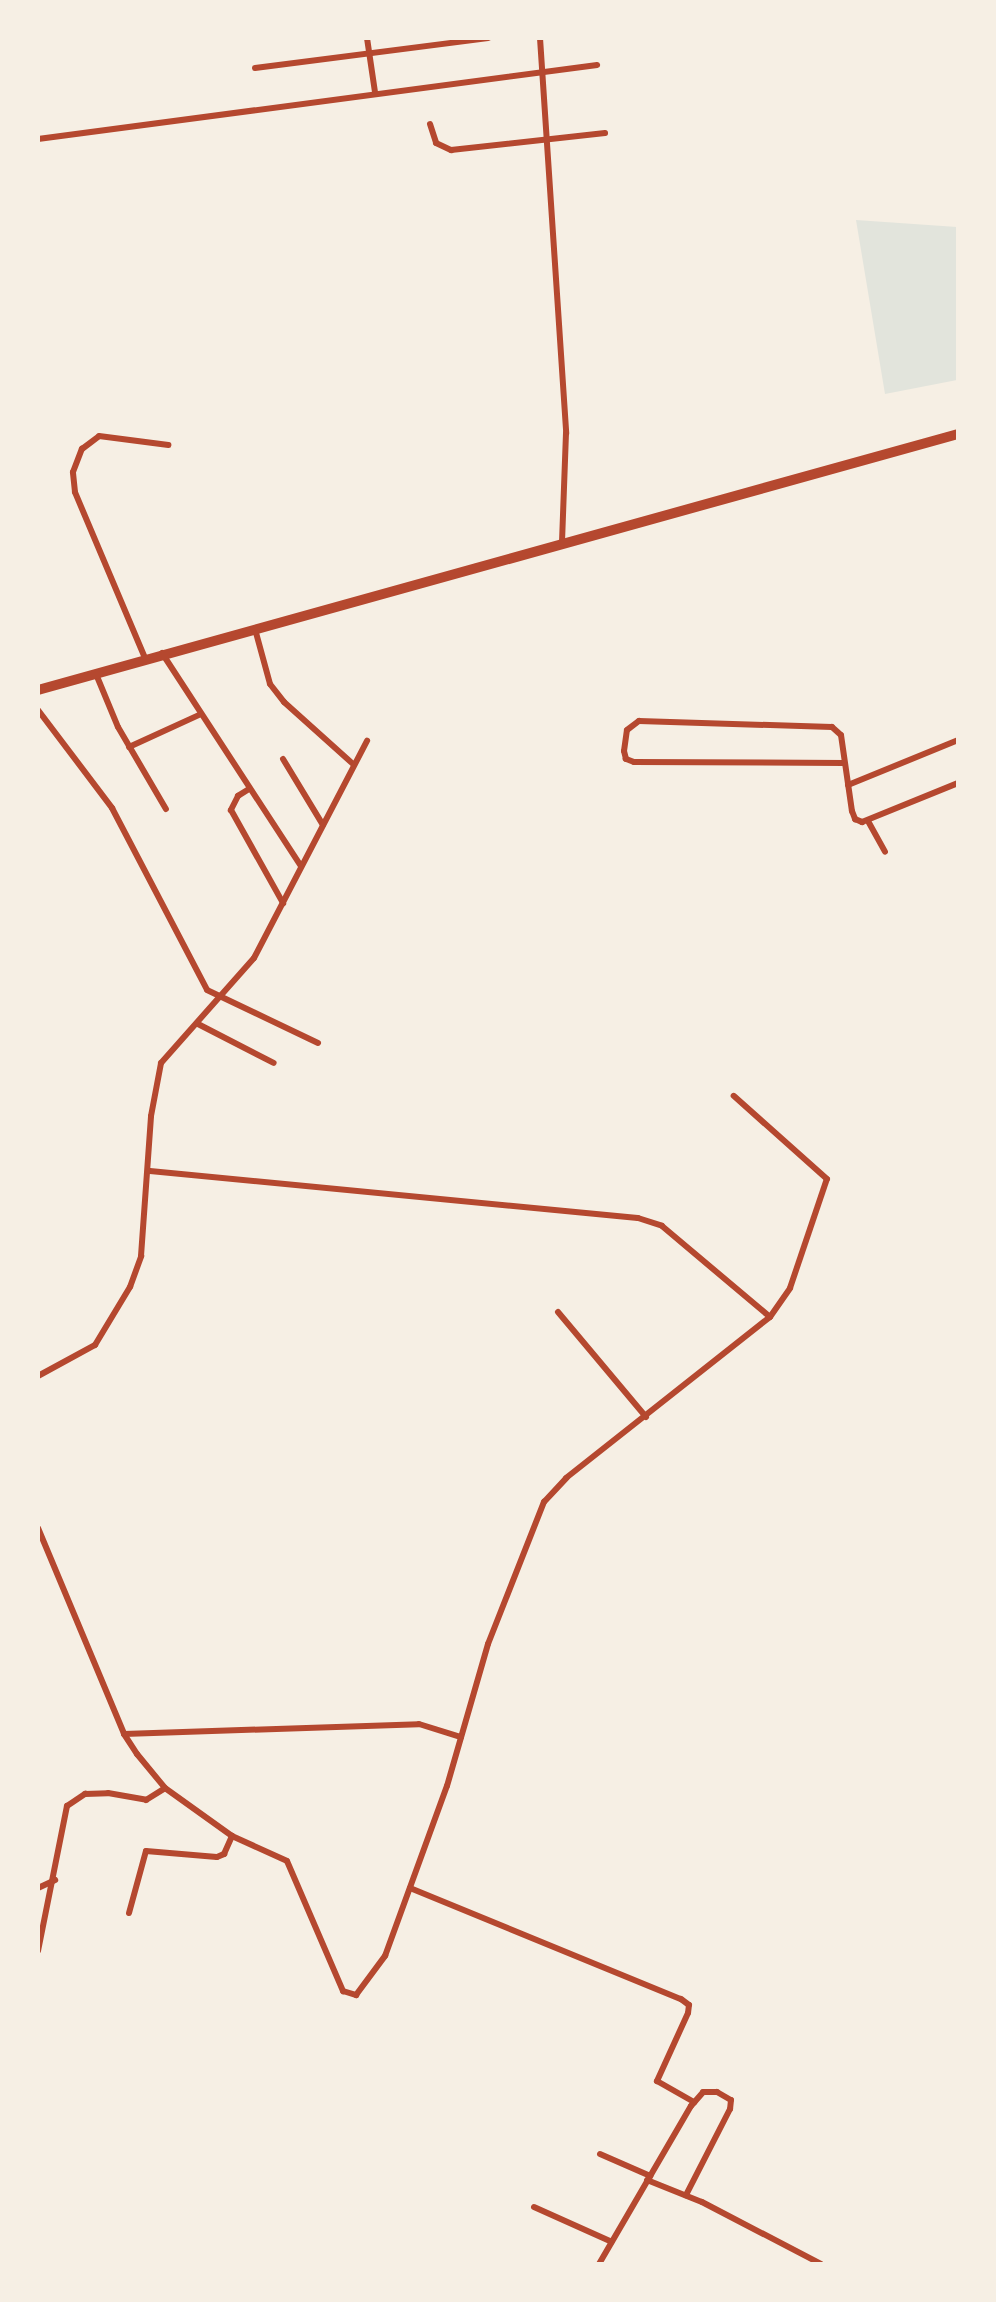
<!DOCTYPE html>
<html>
<head>
<meta charset="utf-8">
<style>
	body { margin:0 }
	#map { position:relative; width:996px; height:2302px; overflow:hidden; background:#f6efe4; font-family:"Roboto Condensed",sans-serif }
	div>[style] { position:absolute }
	[style*='--x'] { left:calc(var(--x)*1px); top:calc(var(--y)*1px); width:calc(var(--w)*1px); rotate:calc(var(--a)*1deg) }
	.green>* { inset:0; background:#e2e4dc }
	.minor>* { height:6px; margin:-3px; padding:0 3px; transform-origin:3px; border-radius:3px; background:#b5482f }
	.primary>* { height:10px; margin:-5px; padding:0 5px; transform-origin:5px; border-radius:5px; background:#b5482f }
	span { translate:-50% -50%; white-space:nowrap; text-align:center; line-height:1.15; -webkit-text-stroke:7px #f6efe4; paint-order:stroke }
	.frame { position:absolute; inset:0; border:40px solid #f6efe4; pointer-events:none }
</style>
</head>
<body>
<div id="map">
	<div class="green">
		<div style="clip-path:polygon(856px 220px,957px 227px,957px 380px,885px 394px)"></div>
	</div>
	<div class="minor">
		<div style="--x:367;--y:38;--w:55;--a:81.6"></div>
		<div style="--x:540;--y:38;--w:396;--a:86.2"></div>
		<div style="--x:566;--y:433;--w:111;--a:92.1"></div>
		<div style="--x:255;--y:68;--w:235;--a:-7.3"></div>
		<div style="--x:430;--y:124;--w:20;--a:72"></div>
		<div style="--x:436;--y:143;--w:17;--a:25"></div>
		<div style="--x:451;--y:150;--w:155;--a:-6.3"></div>
		<div style="--x:38;--y:139;--w:564;--a:-7.54"></div>
		<div style="--x:255;--y:629;--w:57;--a:74.7"></div>
		<div style="--x:270;--y:684;--w:23;--a:52"></div>
		<div style="--x:284;--y:702;--w:93;--a:41.9"></div>
		<div style="--x:162;--y:653;--w:253;--a:56.9"></div>
		<div style="--x:145;--y:658;--w:180;--a:-112.9"></div>
		<div style="--x:75;--y:492;--w:20;--a:-96"></div>
		<div style="--x:73;--y:472;--w:25;--a:-69"></div>
		<div style="--x:82;--y:449;--w:21;--a:-37"></div>
		<div style="--x:99;--y:436;--w:70;--a:7.4"></div>
		<div style="--x:96;--y:674;--w:57;--a:67.5"></div>
		<div style="--x:118;--y:727;--w:95;--a:59.7"></div>
		<div style="--x:38;--y:710;--w:123;--a:52.9"></div>
		<div style="--x:112;--y:808;--w:205;--a:62.4"></div>
		<div style="--x:207;--y:990;--w:123;--a:25.5"></div>
		<div style="--x:129;--y:747;--w:79;--a:-24.6"></div>
		<div style="--x:283;--y:759;--w:77;--a:58.8"></div>
		<div style="--x:844;--y:763;--w:210;--a:-179.7"></div>
		<div style="--x:634;--y:762;--w:9;--a:-159"></div>
		<div style="--x:626;--y:759;--w:8;--a:-104"></div>
		<div style="--x:624;--y:751;--w:21;--a:-82"></div>
		<div style="--x:627;--y:730;--w:15;--a:-37"></div>
		<div style="--x:639;--y:721;--w:193;--a:1.8"></div>
		<div style="--x:832;--y:727;--w:12;--a:42"></div>
		<div style="--x:841;--y:735;--w:77;--a:81.8"></div>
		<div style="--x:852;--y:811;--w:9;--a:69"></div>
		<div style="--x:855;--y:819;--w:8;--a:23"></div>
		<div style="--x:862;--y:822;--w:104;--a:-22.1"></div>
		<div style="--x:848;--y:785;--w:119;--a:-22.2"></div>
		<div style="--x:249;--y:789;--w:13;--a:148"></div>
		<div style="--x:238;--y:796;--w:16;--a:117"></div>
		<div style="--x:231;--y:810;--w:107;--a:60.8"></div>
		<div style="--x:868;--y:821;--w:35;--a:61"></div>
		<div style="--x:198;--y:1024;--w:85;--a:27.2"></div>
		<div style="--x:150;--y:1171;--w:490;--a:5.5"></div>
		<div style="--x:638;--y:1218;--w:25;--a:18"></div>
		<div style="--x:662;--y:1226;--w:141;--a:40.1"></div>
		<div style="--x:558;--y:1312;--w:137;--a:50"></div>
		<div style="--x:38;--y:1376;--w:65;--a:-28.5"></div>
		<div style="--x:95;--y:1345;--w:68;--a:-58.9"></div>
		<div style="--x:130;--y:1287;--w:33;--a:-70"></div>
		<div style="--x:141;--y:1256;--w:140;--a:-85.9"></div>
		<div style="--x:151;--y:1116;--w:54;--a:-79.3"></div>
		<div style="--x:161;--y:1063;--w:140;--a:-48.5"></div>
		<div style="--x:254;--y:958;--w:245;--a:-62.5"></div>
		<div style="--x:38;--y:1528;--w:223;--a:67.3"></div>
		<div style="--x:124;--y:1734;--w:24;--a:57"></div>
		<div style="--x:137;--y:1754;--w:44;--a:50.5"></div>
		<div style="--x:165;--y:1788;--w:82;--a:35.6"></div>
		<div style="--x:232;--y:1836;--w:60;--a:24.4"></div>
		<div style="--x:287;--y:1861;--w:142;--a:66.7"></div>
		<div style="--x:343;--y:1991;--w:14;--a:17"></div>
		<div style="--x:356;--y:1995;--w:49;--a:-53.4"></div>
		<div style="--x:385;--y:1956;--w:181;--a:-70"></div>
		<div style="--x:447;--y:1786;--w:148;--a:-73.9"></div>
		<div style="--x:488;--y:1644;--w:153;--a:-68.5"></div>
		<div style="--x:544;--y:1502;--w:33;--a:-47"></div>
		<div style="--x:566;--y:1478;--w:260;--a:-38.3"></div>
		<div style="--x:770;--y:1317;--w:35;--a:-55"></div>
		<div style="--x:790;--y:1288;--w:115;--a:-71.3"></div>
		<div style="--x:827;--y:1179;--w:125;--a:-138.3"></div>
		<div style="--x:124;--y:1734;--w:295;--a:-1.9"></div>
		<div style="--x:419;--y:1724;--w:44;--a:17.2"></div>
		<div style="--x:38;--y:1888;--w:19;--a:-25"></div>
		<div style="--x:410;--y:1888;--w:293;--a:22.3"></div>
		<div style="--x:681;--y:1999;--w:10;--a:37"></div>
		<div style="--x:689;--y:2005;--w:8;--a:97"></div>
		<div style="--x:688;--y:2013;--w:75;--a:114.5"></div>
		<div style="--x:657;--y:2081;--w:43;--a:29.6"></div>
		<div style="--x:129;--y:1913;--w:64;--a:-74.7"></div>
		<div style="--x:146;--y:1851;--w:71;--a:4.8"></div>
		<div style="--x:217;--y:1857;--w:8;--a:-23"></div>
		<div style="--x:224;--y:1854;--w:20;--a:-66"></div>
		<div style="--x:38;--y:1951;--w:148;--a:-78.7"></div>
		<div style="--x:67;--y:1806;--w:22;--a:-34"></div>
		<div style="--x:85;--y:1794;--w:23;--a:-2"></div>
		<div style="--x:108;--y:1793;--w:39;--a:10"></div>
		<div style="--x:146;--y:1800;--w:22;--a:-32"></div>
		<div style="--x:600;--y:2154;--w:55;--a:23.7"></div>
		<div style="--x:647;--y:2180;--w:59;--a:21.8"></div>
		<div style="--x:702;--y:2202;--w:134;--a:27.5"></div>
		<div style="--x:534;--y:2207;--w:85;--a:24.2"></div>
		<div style="--x:599;--y:2264;--w:183;--a:-59.8"></div>
		<div style="--x:691;--y:2106;--w:18;--a:-49"></div>
		<div style="--x:703;--y:2092;--w:14;--a:0"></div>
		<div style="--x:717;--y:2092;--w:16;--a:30"></div>
		<div style="--x:731;--y:2100;--w:9;--a:96"></div>
		<div style="--x:730;--y:2109;--w:97;--a:117.1"></div>
	</div>
	<div class="primary">
		<div style="--x:38;--y:690;--w:955;--a:-15.55"></div>
	</div>
	<div class="frame"></div>
</div>
</body>
</html>
